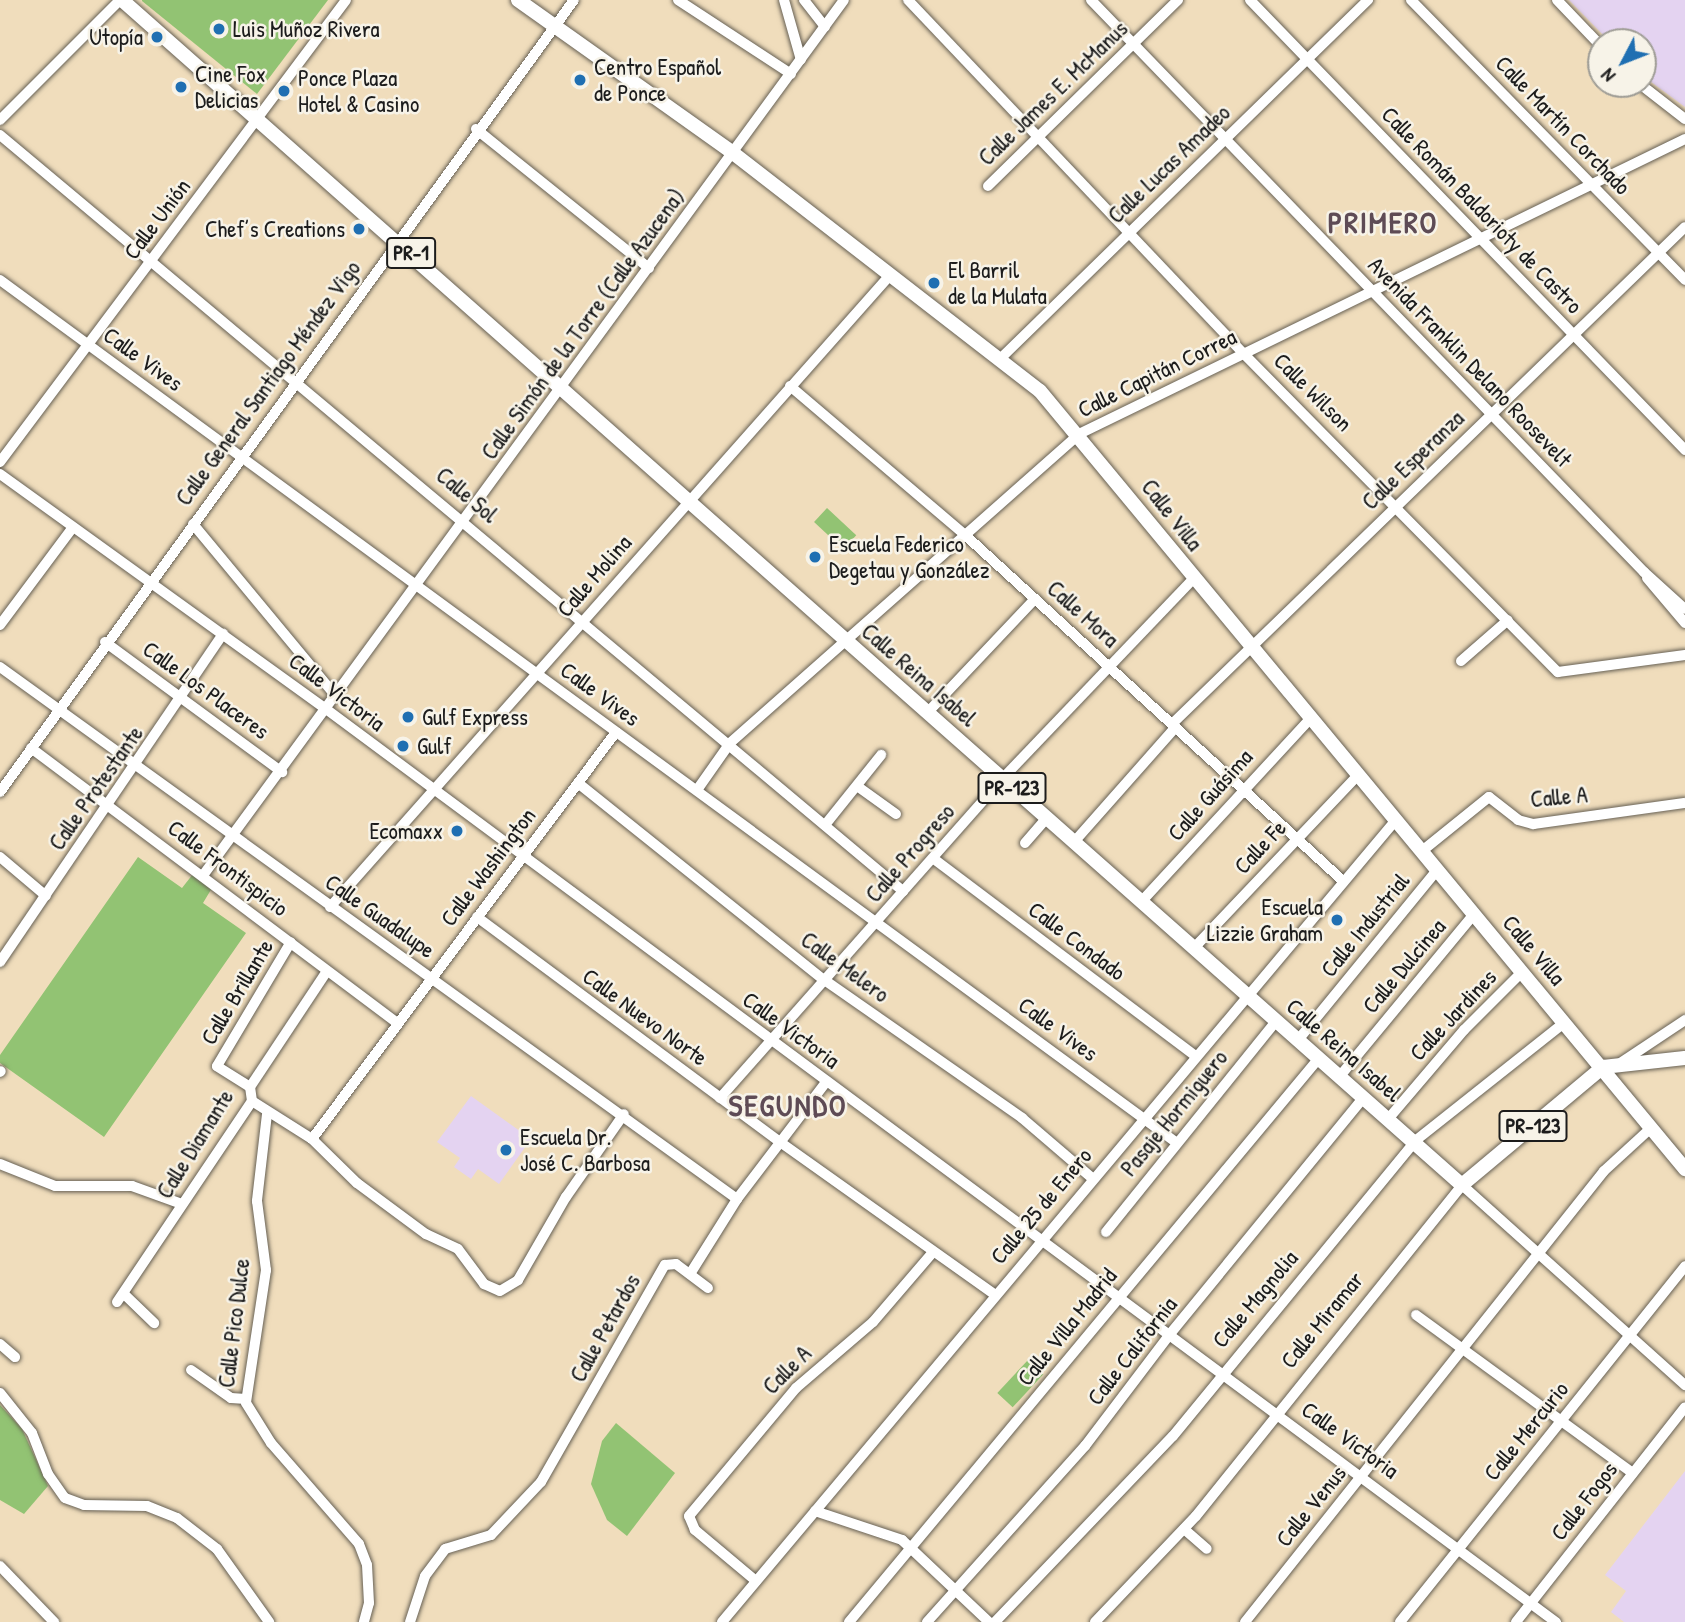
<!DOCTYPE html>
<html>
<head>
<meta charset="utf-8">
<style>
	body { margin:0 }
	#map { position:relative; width:1685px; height:1622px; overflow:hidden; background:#f0ddbc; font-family:"Patrick Hand",sans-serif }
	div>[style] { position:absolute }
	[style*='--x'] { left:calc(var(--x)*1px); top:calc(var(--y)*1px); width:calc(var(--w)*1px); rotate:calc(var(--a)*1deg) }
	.built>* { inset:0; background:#e4d3f1 }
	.green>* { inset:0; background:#92c373; transform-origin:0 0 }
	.roads { filter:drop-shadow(0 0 2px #666054) drop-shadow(0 0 2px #666054) }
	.minor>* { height:10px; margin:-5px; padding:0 5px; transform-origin:5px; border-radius:5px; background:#fff }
	.major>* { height:14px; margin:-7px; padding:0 7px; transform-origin:7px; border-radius:7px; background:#fff }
	.dots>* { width:19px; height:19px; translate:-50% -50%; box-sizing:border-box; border:4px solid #f7f3e8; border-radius:50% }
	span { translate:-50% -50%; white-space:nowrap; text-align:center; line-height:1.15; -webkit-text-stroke:5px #f7f3e8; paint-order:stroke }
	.shield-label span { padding:2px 5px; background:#f7f3e8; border:2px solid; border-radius:5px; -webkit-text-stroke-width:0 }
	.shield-label { font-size:21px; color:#1c1c1c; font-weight:700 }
	.poi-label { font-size:23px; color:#1c1c1c }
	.left { translate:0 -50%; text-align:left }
	.right { translate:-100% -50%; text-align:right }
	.street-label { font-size:23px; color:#1c1c1c }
	.district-label { font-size:30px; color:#5e4b55; font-weight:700; letter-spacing:2px }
	.north { position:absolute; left:1587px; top:28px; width:70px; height:70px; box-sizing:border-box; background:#f7f3e8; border:2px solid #9f9d96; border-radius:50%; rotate:228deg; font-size:19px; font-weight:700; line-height:28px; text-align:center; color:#1c1c1c }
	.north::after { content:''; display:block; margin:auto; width:24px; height:32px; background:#1f6fb2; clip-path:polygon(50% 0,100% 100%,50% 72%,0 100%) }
</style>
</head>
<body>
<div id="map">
	<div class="built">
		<div style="clip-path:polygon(1569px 0,1685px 0,1685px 107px,1643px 76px,1643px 42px,1610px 42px)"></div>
		<div style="clip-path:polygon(471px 1096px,531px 1139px,499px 1184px,478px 1169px,471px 1179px,454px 1167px,460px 1158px,437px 1142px)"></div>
		<div style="clip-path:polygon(1685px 1471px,1685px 1622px,1624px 1622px,1611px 1612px,1626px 1591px,1605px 1575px)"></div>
	</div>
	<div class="green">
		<div style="clip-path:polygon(328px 0,257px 94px,142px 1px,142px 0)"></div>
		<div style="left:827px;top:508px;width:40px;height:19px;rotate:43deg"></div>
		<div style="clip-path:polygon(138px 857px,182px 888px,193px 874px,212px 888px,203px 903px,246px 933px,104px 1137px,0 1063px,0 1055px)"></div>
		<div style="left:1028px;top:1360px;width:21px;height:45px;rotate:43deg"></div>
		<div style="clip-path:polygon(0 1405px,22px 1429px,48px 1486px,24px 1514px,0 1500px)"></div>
		<div style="clip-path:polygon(616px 1423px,675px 1473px,627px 1536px,607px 1520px,591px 1484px,602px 1441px)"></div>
	</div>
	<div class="roads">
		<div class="minor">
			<div style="--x:678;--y:0;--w:135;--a:33.2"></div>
			<div style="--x:784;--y:0;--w:62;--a:74.2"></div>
			<div style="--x:804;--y:0;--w:34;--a:52"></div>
			<div style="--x:908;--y:0;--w:488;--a:46.5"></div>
			<div style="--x:1244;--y:354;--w:447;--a:45.4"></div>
			<div style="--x:1558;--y:672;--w:128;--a:-7.6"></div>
			<div style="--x:1091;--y:0;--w:796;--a:45.97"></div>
			<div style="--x:1644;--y:572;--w:55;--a:42.1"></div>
			<div style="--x:1250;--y:0;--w:626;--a:45.97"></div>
			<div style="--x:1411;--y:0;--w:392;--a:45.6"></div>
			<div style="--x:1557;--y:0;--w:64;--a:46.3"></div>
			<div style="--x:1640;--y:84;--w:57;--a:37.9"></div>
			<div style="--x:0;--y:120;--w:170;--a:-45"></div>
			<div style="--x:476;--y:129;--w:222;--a:38.8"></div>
			<div style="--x:0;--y:135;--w:1178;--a:39.94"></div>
			<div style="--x:988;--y:186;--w:266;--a:-44.4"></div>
			<div style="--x:0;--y:280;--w:1459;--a:36.25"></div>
			<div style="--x:1001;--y:358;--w:513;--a:-44.29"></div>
			<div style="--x:790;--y:386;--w:228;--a:40.4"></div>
			<div style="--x:964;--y:534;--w:512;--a:42.47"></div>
			<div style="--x:0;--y:462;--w:577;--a:-53.17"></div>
			<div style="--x:0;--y:474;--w:402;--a:35.8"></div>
			<div style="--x:326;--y:709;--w:1532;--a:36.59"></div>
			<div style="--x:193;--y:524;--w:224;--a:50.3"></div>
			<div style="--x:1647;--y:578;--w:59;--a:49.8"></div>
			<div style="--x:0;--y:625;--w:122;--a:-53.3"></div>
			<div style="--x:105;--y:642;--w:220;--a:36.3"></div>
			<div style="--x:1461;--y:661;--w:62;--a:-41.1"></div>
			<div style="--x:0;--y:667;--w:909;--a:35.82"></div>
			<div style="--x:928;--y:712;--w:156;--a:-46.6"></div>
			<div style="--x:1172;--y:724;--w:714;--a:-44.09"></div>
			<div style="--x:31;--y:748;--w:458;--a:36.9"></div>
			<div style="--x:578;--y:783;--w:314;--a:38.7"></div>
			<div style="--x:823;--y:979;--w:243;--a:34.9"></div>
			<div style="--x:1022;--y:1118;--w:92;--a:40.6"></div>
			<div style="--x:857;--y:786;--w:48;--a:35.7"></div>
			<div style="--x:697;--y:790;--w:57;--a:-54.9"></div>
			<div style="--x:730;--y:743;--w:466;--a:-41.5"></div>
			<div style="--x:1079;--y:434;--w:674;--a:-25.96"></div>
			<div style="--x:0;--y:792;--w:978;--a:-54.07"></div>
			<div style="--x:825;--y:825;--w:90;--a:-51.3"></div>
			<div style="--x:1074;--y:842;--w:152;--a:-48.5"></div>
			<div style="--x:1025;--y:843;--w:32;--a:-49"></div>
			<div style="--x:1422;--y:851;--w:86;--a:-38.9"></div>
			<div style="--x:1489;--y:797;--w:37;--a:38"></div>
			<div style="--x:1518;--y:820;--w:16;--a:15"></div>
			<div style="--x:1533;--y:824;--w:153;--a:-7.9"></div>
			<div style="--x:0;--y:857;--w:60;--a:40.3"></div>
			<div style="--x:934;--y:859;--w:327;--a:37"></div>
			<div style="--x:204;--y:874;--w:1083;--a:-53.79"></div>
			<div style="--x:1141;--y:902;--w:251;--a:-47.3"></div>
			<div style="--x:330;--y:907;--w:846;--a:-48.45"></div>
			<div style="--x:477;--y:917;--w:377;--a:36.6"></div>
			<div style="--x:780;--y:1142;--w:264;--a:35.4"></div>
			<div style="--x:1193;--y:949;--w:240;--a:-46.5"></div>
			<div style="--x:0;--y:962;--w:397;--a:-55.8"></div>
			<div style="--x:1298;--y:1040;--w:220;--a:-50.7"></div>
			<div style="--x:1622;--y:1062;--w:76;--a:-33.7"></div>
			<div style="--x:0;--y:1072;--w:1;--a:-45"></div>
			<div style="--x:1340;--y:1076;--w:210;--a:-50.4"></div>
			<div style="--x:250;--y:1087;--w:39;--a:-148"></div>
			<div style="--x:217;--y:1066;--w:144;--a:-59.2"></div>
			<div style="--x:720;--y:1098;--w:426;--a:-48.5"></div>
			<div style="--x:1002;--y:779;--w:277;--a:-46.3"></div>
			<div style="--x:252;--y:1101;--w:71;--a:32.3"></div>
			<div style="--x:312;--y:1139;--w:63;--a:44.4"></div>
			<div style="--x:357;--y:1183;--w:86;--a:36.5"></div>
			<div style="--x:426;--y:1234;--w:35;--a:25"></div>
			<div style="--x:458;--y:1249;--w:44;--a:53.4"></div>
			<div style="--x:484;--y:1284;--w:17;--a:24"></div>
			<div style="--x:500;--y:1291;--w:21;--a:-31"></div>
			<div style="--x:518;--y:1280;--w:96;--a:-60"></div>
			<div style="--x:566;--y:1197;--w:101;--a:-55.1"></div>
			<div style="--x:267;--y:1114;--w:88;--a:96.6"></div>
			<div style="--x:257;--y:1201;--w:70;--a:82.6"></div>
			<div style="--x:266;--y:1270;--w:134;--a:98.6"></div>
			<div style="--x:246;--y:1403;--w:47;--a:58"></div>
			<div style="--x:271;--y:1443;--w:134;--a:48.9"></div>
			<div style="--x:359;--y:1544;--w:22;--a:69"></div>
			<div style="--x:367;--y:1565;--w:38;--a:87"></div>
			<div style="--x:369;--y:1603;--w:20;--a:105"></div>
			<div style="--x:1389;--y:1118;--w:116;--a:-49.6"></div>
			<div style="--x:1464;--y:1030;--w:82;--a:-45"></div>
			<div style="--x:312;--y:1139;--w:508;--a:-53.24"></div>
			<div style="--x:0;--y:1164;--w:59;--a:21.8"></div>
			<div style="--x:55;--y:1186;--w:77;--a:0"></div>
			<div style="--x:132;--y:1186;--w:53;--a:19.8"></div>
			<div style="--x:1106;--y:1232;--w:271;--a:-51.1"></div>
			<div style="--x:690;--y:1274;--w:89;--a:-57.9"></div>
			<div style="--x:737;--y:1199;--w:147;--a:-52.7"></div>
			<div style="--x:124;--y:1294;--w:42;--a:44"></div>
			<div style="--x:117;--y:1302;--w:242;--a:-56.1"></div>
			<div style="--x:252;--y:1101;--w:14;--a:-98"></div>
			<div style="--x:250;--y:1087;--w:139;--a:-56.4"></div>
			<div style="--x:1416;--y:1315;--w:268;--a:36.1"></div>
			<div style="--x:0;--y:1344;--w:20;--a:41"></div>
			<div style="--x:191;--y:1370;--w:49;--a:35"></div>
			<div style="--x:231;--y:1398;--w:15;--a:4"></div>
			<div style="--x:0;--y:1393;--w:51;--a:51.3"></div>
			<div style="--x:32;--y:1433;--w:44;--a:68.7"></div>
			<div style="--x:48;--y:1474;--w:29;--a:55"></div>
			<div style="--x:65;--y:1498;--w:20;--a:20"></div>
			<div style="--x:84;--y:1505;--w:63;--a:0.9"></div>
			<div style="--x:147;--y:1506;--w:32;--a:22"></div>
			<div style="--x:177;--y:1518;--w:51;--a:37.8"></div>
			<div style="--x:217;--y:1549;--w:90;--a:54.5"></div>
			<div style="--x:815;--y:1511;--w:92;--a:18.4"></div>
			<div style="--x:902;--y:1540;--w:120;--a:43.3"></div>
			<div style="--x:1184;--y:1529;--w:30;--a:41"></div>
			<div style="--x:0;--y:1566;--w:78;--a:46"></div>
			<div style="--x:756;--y:1581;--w:80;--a:-140.1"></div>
			<div style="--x:695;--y:1530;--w:15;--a:-113"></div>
			<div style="--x:689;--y:1516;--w:167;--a:-50.1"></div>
			<div style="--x:796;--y:1388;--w:101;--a:-40.6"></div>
			<div style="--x:873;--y:1322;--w:92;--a:-49.4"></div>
			<div style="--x:410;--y:1622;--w:48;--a:-71.9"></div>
			<div style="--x:425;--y:1576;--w:34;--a:-53"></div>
			<div style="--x:445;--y:1549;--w:48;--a:-16.9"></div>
			<div style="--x:491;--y:1535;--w:73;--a:-46.7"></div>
			<div style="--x:541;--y:1482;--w:250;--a:-60.3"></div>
			<div style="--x:665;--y:1265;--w:11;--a:-5"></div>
			<div style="--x:676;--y:1264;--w:40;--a:37"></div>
			<div style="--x:722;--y:1622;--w:1048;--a:-49.96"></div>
			<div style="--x:849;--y:1622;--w:734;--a:-50.19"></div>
			<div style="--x:927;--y:1622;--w:237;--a:-48.1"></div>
			<div style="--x:1085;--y:1446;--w:141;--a:-52.8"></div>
			<div style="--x:1170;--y:1334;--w:305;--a:-50.7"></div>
			<div style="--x:995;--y:1622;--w:257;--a:-46.3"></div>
			<div style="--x:1173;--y:1436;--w:382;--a:-50.6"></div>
			<div style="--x:1415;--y:1141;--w:191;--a:-38.4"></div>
			<div style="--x:1095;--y:1622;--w:146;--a:-46.4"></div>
			<div style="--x:1196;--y:1516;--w:425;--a:-51.2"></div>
			<div style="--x:1462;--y:1185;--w:300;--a:41.9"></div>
			<div style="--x:1245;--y:1622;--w:576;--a:-51.48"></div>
			<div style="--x:1604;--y:1171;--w:64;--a:-42.5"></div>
			<div style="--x:1400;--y:1622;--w:456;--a:-51.3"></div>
			<div style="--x:1516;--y:1622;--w:273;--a:-51.8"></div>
		</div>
		<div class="major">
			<div style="--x:122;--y:0;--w:1789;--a:41.49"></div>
			<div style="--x:1462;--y:1185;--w:184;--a:-39.9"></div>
			<div style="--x:1603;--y:1067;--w:82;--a:-6.3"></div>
			<div style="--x:518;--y:0;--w:264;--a:35.4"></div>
			<div style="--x:733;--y:153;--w:388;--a:37.8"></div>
			<div style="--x:1040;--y:391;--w:1011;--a:50.34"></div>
		</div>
	</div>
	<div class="dots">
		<div style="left:219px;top:29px;background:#1f6fb2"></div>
		<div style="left:157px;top:37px;background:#1f6fb2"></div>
		<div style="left:580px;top:80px;background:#1f6fb2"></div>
		<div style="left:181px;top:87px;background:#1f6fb2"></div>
		<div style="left:284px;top:91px;background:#1f6fb2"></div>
		<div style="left:359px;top:229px;background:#1f6fb2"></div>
		<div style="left:934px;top:283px;background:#1f6fb2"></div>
		<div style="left:815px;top:557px;background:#1f6fb2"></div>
		<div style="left:408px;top:717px;background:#1f6fb2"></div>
		<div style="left:403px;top:746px;background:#1f6fb2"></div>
		<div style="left:457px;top:831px;background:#1f6fb2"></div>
		<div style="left:1337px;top:920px;background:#1f6fb2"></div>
		<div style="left:506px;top:1150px;background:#1f6fb2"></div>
	</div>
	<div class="shield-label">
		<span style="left:411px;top:253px">PR-1</span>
		<span style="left:1012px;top:788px">PR-123</span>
		<span style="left:1533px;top:1126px">PR-123</span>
	</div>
	<div class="poi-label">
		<span class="left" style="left:233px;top:29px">Luis Muñoz Rivera</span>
		<span class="right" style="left:143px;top:37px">Utopía</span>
		<span class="left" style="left:594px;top:80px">Centro Español<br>de Ponce</span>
		<span class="left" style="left:195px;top:87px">Cine Fox<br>Delicias</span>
		<span class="left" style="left:298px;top:91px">Ponce Plaza<br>Hotel &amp; Casino</span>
		<span class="right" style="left:345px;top:229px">Chef’s Creations</span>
		<span class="left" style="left:948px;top:283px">El Barril<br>de la Mulata</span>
		<span class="left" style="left:829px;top:557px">Escuela Federico<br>Degetau y González</span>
		<span class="left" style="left:422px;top:717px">Gulf Express</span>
		<span class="left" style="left:417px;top:746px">Gulf</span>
		<span class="right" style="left:443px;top:831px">Ecomaxx</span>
		<span class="right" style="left:1323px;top:920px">Escuela<br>Lizzie Graham</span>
		<span class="left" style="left:520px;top:1150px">Escuela Dr.<br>José C. Barbosa</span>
	</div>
	<div class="street-label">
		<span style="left:1053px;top:93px;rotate:-44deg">Calle James E. McManus</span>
		<span style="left:1563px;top:125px;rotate:46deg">Calle Martín Corchado</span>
		<span style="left:1169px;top:164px;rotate:-44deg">Calle Lucas Amadeo</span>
		<span style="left:1482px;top:210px;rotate:46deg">Calle Román Baldorioty de Castro</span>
		<span style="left:157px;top:219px;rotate:-53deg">Calle Unión</span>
		<span style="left:583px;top:324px;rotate:-54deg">Calle Simón de la Torre (Calle Azucena)</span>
		<span style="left:143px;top:359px;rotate:36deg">Calle Vives</span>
		<span style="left:1470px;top:362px;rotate:46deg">Avenida Franklin Delano Roosevelt</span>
		<span style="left:1157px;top:373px;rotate:-26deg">Calle Capitán Correa</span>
		<span style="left:268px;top:383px;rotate:-54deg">Calle General Santiago Méndez Vigo</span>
		<span style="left:1313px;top:392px;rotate:45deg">Calle Wilson</span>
		<span style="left:1413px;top:460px;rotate:-44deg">Calle Esperanza</span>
		<span style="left:467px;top:495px;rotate:40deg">Calle Sol</span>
		<span style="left:1172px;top:515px;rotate:52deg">Calle Villa</span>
		<span style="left:594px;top:576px;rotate:-49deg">Calle Molina</span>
		<span style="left:1083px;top:614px;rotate:42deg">Calle Mora</span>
		<span style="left:919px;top:675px;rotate:41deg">Calle Reina Isabel</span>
		<span style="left:206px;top:690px;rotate:36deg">Calle Los Placeres</span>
		<span style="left:337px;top:692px;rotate:37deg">Calle Victoria</span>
		<span style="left:600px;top:694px;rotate:36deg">Calle Vives</span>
		<span style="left:96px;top:788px;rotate:-55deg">Calle Protestante</span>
		<span style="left:1210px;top:795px;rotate:-48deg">Calle Guásima</span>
		<span style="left:1559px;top:797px;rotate:-5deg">Calle A</span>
		<span style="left:1260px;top:847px;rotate:-47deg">Calle Fe</span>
		<span style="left:910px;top:853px;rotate:-49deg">Calle Progreso</span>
		<span style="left:488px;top:867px;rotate:-53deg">Calle Washington</span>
		<span style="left:228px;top:868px;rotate:37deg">Calle Frontispicio</span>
		<span style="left:380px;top:916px;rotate:35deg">Calle Guadalupe</span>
		<span style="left:1365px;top:925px;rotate:-51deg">Calle Industrial</span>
		<span style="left:1077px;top:941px;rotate:37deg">Calle Condado</span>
		<span style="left:1534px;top:950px;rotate:50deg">Calle Villa</span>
		<span style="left:1404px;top:966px;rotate:-50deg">Calle Dulcinea</span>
		<span style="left:845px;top:967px;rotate:36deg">Calle Melero</span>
		<span style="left:237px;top:992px;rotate:-59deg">Calle Brillante</span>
		<span style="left:1453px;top:1015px;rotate:-47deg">Calle Jardines</span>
		<span style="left:645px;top:1017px;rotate:36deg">Calle Nuevo Norte</span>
		<span style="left:1058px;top:1029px;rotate:36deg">Calle Vives</span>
		<span style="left:791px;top:1030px;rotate:36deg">Calle Victoria</span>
		<span style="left:1344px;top:1050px;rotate:41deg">Calle Reina Isabel</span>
		<span style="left:1174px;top:1113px;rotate:-51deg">Pasaje Hormiguero</span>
		<span style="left:195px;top:1144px;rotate:-58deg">Calle Diamante</span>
		<span style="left:1041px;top:1206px;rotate:-50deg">Calle 25 de Enero</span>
		<span style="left:1255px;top:1299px;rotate:-50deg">Calle Magnolia</span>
		<span style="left:1322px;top:1320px;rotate:-51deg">Calle Miramar</span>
		<span style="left:234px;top:1323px;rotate:-83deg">Calle Pico Dulce</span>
		<span style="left:1067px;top:1327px;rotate:-51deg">Calle Villa Madrid</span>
		<span style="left:605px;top:1328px;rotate:-61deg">Calle Petardos</span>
		<span style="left:1132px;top:1351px;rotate:-52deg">Calle California</span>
		<span style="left:787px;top:1370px;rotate:-45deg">Calle A</span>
		<span style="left:1526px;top:1431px;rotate:-51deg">Calle Mercurio</span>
		<span style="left:1350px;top:1440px;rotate:36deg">Calle Victoria</span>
		<span style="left:1584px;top:1501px;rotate:-52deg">Calle Fogos</span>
		<span style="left:1311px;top:1506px;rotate:-51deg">Calle Venus</span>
	</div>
	<div class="district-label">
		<span style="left:1383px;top:222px">PRIMERO</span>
		<span style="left:788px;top:1105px">SEGUNDO</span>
	</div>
	<div class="north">N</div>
</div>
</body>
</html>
